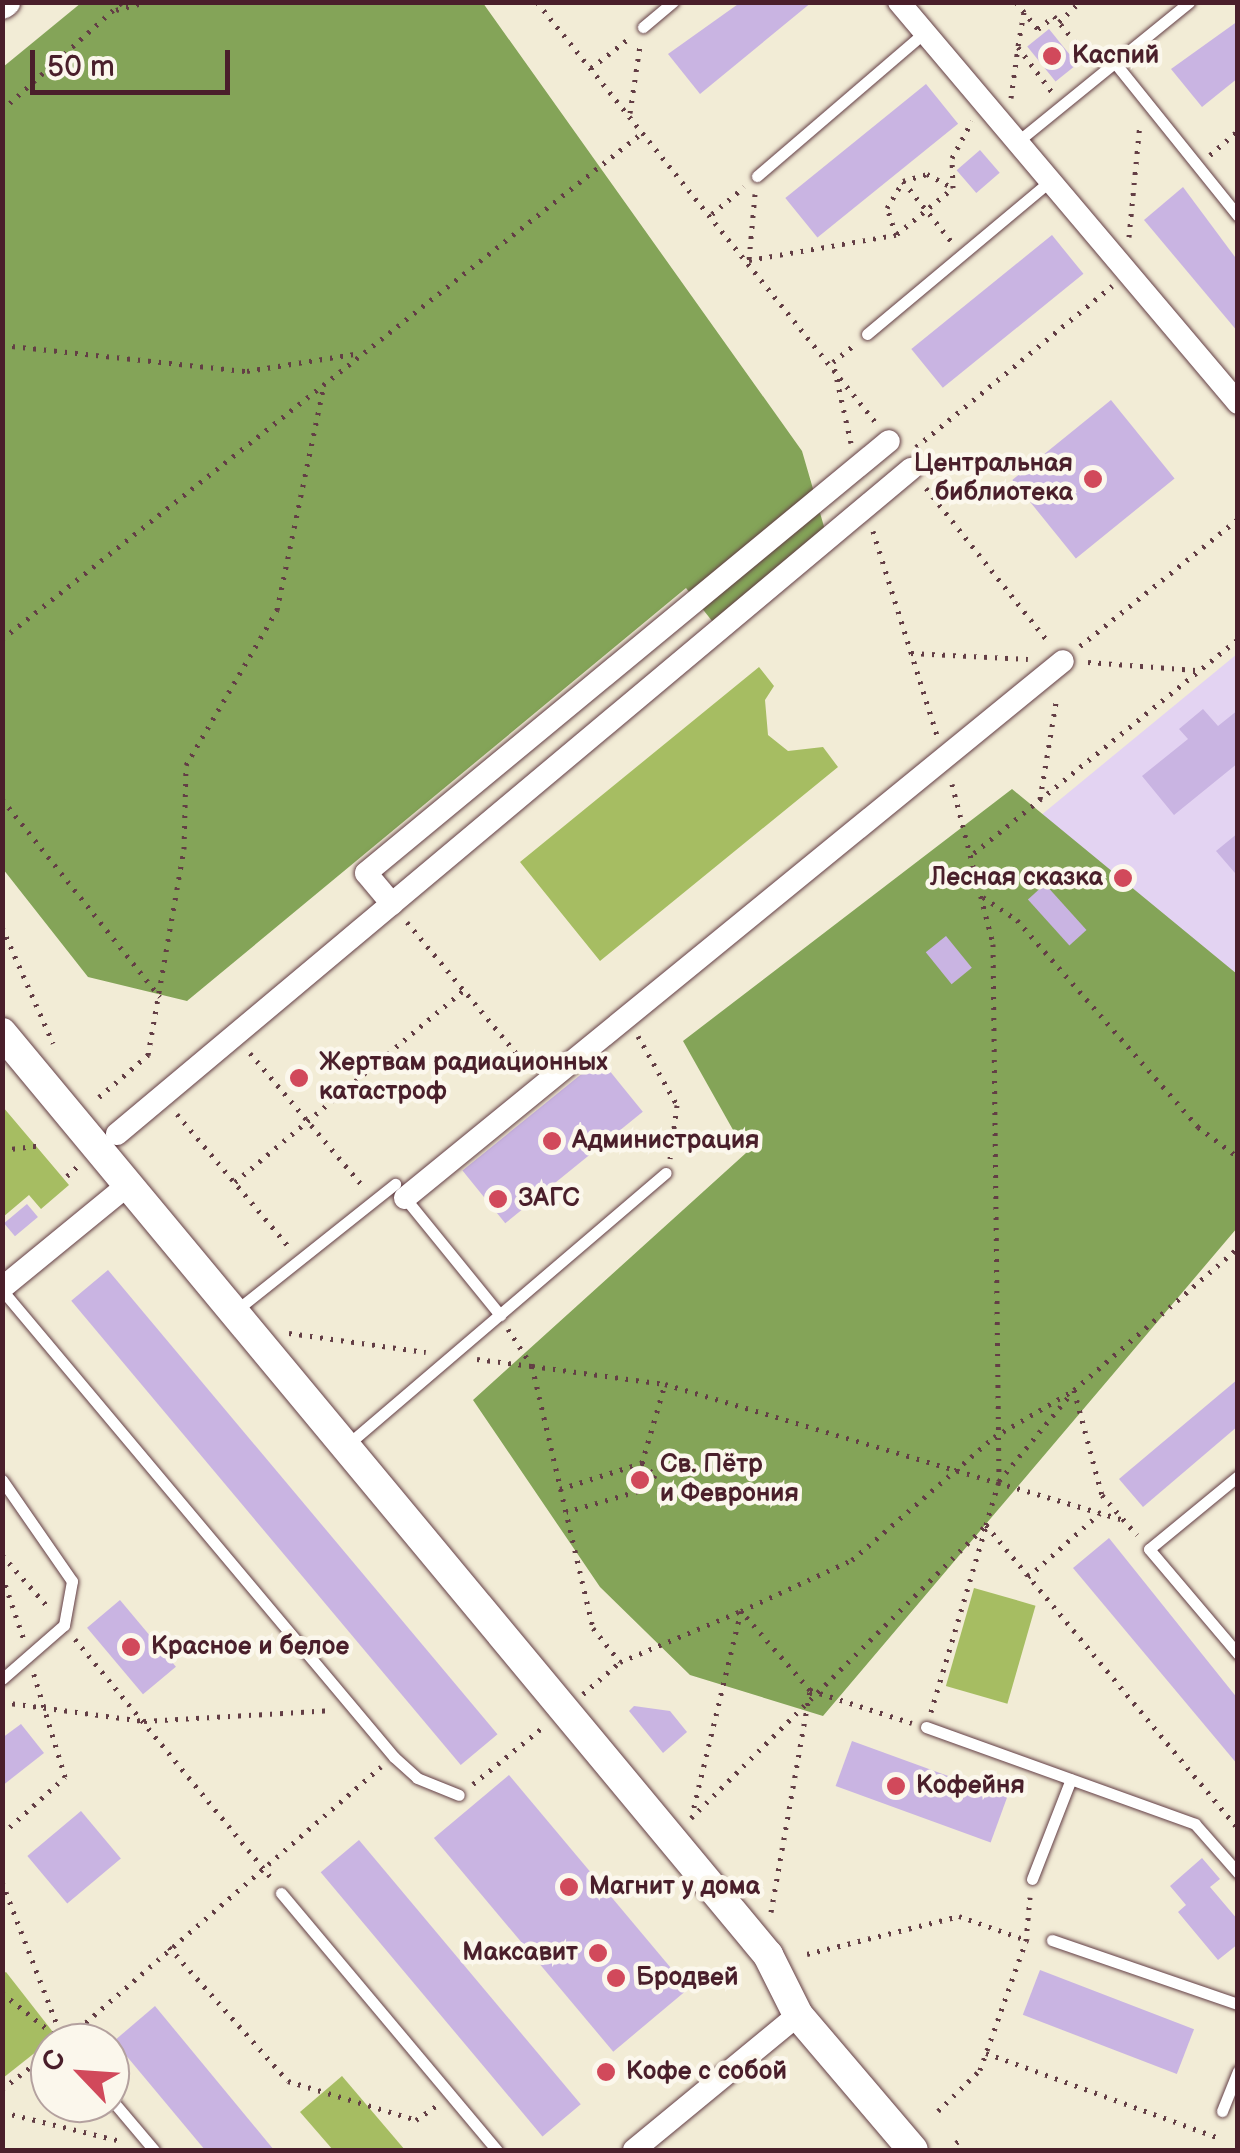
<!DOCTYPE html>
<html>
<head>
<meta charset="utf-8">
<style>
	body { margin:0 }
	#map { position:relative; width:1240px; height:2153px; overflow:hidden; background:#f2ecd6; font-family:"Balsamiq Sans",sans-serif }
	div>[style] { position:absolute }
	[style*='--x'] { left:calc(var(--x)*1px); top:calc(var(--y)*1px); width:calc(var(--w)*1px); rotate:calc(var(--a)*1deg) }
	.built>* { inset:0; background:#e3d3f2 }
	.green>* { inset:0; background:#a6bd62; transform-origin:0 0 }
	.forest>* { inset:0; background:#84a458 }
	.building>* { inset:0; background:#c9b4e2; transform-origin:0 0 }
	.path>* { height:5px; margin-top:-2.5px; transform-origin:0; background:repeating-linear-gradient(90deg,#633e45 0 2.5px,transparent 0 10.5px) }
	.roads { filter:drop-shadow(0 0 2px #633e45) drop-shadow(0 0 2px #633e45) }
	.lane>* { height:11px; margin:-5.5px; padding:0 5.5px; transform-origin:5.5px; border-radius:5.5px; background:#fff }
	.street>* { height:22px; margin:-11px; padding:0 11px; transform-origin:11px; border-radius:11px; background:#fff }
	.secondary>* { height:30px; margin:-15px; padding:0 15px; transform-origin:15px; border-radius:15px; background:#fff }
	.dots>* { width:28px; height:28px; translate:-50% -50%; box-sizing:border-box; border:5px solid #fbf7ec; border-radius:50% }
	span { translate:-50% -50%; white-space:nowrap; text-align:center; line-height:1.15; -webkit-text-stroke:9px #fbf7ec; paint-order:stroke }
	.poi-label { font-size:25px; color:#4a1f2b; font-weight:700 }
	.left { translate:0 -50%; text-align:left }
	.right { translate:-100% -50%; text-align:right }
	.frame { position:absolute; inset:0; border:5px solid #4a1f2b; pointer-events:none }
	.north { position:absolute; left:30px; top:2023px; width:100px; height:100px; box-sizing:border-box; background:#fbf7ec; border:2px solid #b4a19f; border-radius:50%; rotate:295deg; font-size:28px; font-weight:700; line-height:40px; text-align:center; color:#4a1f2b }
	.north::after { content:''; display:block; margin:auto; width:35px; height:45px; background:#d1495b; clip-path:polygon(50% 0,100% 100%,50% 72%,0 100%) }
	.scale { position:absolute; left:30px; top:50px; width:200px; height:45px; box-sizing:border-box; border:5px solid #4a1f2b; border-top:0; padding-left:12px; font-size:30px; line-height:35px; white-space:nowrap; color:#4a1f2b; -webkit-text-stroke:8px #fbf7ec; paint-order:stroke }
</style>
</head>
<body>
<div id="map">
	<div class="built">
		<div style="clip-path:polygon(1237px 654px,1237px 1131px,990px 857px)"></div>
	</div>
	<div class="green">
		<div style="clip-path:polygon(759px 667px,774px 686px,765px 700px,768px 735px,788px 751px,823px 747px,838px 767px,600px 961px,520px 862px)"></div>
		<div style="clip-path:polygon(3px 1107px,69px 1185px,41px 1209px,29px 1195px,3px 1217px)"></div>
		<div style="left:974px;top:1588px;width:64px;height:102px;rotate:16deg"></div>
		<div style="clip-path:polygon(6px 1972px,56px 2036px,3px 2078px,2px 1974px)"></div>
		<div style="clip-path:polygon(342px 2076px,405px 2150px,333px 2150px,300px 2112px)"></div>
	</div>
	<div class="forest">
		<div style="clip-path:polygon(81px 3px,483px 3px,802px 451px,825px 530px,716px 626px,686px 588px,187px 1001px,88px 977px,3px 869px,3px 67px)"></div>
		<div style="clip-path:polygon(1012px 789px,1237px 974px,1237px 1228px,823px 1716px,690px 1675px,600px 1587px,473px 1400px,746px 1153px,683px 1041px)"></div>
	</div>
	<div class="building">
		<div style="clip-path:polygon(741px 2px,812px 2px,700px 94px,668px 54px)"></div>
		<div style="clip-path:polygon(1238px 21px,1238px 78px,1202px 107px,1171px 69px)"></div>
		<div style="left:1049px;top:29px;width:45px;height:28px;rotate:51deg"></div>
		<div style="left:926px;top:84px;width:51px;height:181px;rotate:51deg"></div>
		<div style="left:980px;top:150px;width:30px;height:31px;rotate:49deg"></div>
		<div style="clip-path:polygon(1183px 187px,1238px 261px,1238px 332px,1144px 220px)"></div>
		<div style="left:1052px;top:235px;width:50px;height:181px;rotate:51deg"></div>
		<div style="left:1111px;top:400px;width:101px;height:127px;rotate:51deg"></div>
		<div style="clip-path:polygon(1203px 709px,1218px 726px,1238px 710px,1238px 763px,1174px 815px,1142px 776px,1188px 739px,1179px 729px)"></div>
		<div style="clip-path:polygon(1238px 833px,1238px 871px,1235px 873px,1216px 851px)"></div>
		<div style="left:1045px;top:884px;width:62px;height:23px;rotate:48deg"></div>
		<div style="left:946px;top:936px;width:41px;height:26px;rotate:51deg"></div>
		<div style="left:600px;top:1059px;width:68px;height:177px;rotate:51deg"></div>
		<div style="left:27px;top:1204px;width:17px;height:30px;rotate:50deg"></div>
		<div style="left:108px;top:1270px;width:606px;height:48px;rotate:50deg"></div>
		<div style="clip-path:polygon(1238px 1379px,1238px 1426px,1143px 1507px,1119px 1479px)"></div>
		<div style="clip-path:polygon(1109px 1538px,1238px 1699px,1238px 1765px,1073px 1568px)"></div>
		<div style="left:120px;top:1600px;width:87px;height:43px;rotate:50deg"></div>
		<div style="clip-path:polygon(634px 1706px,670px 1711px,687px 1732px,663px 1753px,629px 1711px)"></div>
		<div style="clip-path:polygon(21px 1724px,44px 1753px,2px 1786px,2px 1738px)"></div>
		<div style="left:852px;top:1741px;width:165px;height:48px;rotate:20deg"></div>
		<div style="left:509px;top:1775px;width:279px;height:98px;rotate:50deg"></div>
		<div style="left:81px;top:1811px;width:62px;height:70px;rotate:50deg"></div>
		<div style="left:359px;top:1840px;width:345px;height:50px;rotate:50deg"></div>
		<div style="clip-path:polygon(1202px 1858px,1220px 1879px,1210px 1887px,1238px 1920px,1238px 1944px,1218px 1960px,1178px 1912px,1186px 1905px,1170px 1886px)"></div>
		<div style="left:1040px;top:1970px;width:165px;height:48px;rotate:21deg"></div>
		<div style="clip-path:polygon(155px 2006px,274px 2150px,205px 2150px,114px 2041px)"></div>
	</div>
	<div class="path">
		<div style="--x:537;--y:2;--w:542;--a:51.14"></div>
		<div style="--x:1016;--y:2;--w:35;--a:51"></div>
		<div style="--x:1038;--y:29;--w:21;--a:-39"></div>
		<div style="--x:1054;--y:16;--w:57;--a:50.7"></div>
		<div style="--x:116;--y:10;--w:30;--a:-15"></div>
		<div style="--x:1024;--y:12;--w:36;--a:100"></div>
		<div style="--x:1018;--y:47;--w:56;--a:52.9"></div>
		<div style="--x:1059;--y:22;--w:29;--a:-44"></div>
		<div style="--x:591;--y:68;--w:52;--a:-38"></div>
		<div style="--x:1011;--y:98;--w:51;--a:-82.2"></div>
		<div style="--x:2;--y:110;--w:161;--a:-42"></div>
		<div style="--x:630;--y:113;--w:69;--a:-81.6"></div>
		<div style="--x:1210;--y:155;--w:37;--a:-41"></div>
		<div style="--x:903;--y:181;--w:77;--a:51.3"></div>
		<div style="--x:953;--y:188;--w:30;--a:-92"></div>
		<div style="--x:952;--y:158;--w:42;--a:-61.6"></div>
		<div style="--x:755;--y:194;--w:66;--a:95.2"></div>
		<div style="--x:749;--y:260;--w:149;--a:-9.7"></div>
		<div style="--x:896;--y:235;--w:28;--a:-108"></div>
		<div style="--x:887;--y:208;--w:31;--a:-59"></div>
		<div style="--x:903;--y:181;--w:25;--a:-16"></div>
		<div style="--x:927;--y:174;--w:30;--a:28"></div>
		<div style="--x:712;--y:214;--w:42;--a:-40.2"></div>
		<div style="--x:897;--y:234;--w:72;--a:-39.4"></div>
		<div style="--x:1129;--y:237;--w:115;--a:-84.5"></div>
		<div style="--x:2;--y:345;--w:246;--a:6.1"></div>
		<div style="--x:247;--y:371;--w:115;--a:-9"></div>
		<div style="--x:851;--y:443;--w:83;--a:-102.5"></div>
		<div style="--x:833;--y:362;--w:27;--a:-39"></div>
		<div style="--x:916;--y:447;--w:254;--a:-39.4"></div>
		<div style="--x:926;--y:488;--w:199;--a:51.5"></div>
		<div style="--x:873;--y:531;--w:214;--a:72.6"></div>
		<div style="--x:2;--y:639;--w:817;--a:-38.34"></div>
		<div style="--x:1080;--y:646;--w:203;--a:-38.8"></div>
		<div style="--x:911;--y:653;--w:117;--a:2.9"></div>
		<div style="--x:1088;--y:662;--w:108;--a:4.2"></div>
		<div style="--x:952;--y:784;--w:165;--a:75.6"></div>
		<div style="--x:993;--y:944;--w:537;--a:89.36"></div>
		<div style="--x:2;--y:799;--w:253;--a:51.4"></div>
		<div style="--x:1040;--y:799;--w:104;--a:-80.6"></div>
		<div style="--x:974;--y:853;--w:340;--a:-39"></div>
		<div style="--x:983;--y:897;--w:41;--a:34.1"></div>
		<div style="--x:1017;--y:920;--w:275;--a:48.8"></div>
		<div style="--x:1198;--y:1127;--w:50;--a:36.9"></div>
		<div style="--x:407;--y:922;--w:189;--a:50.2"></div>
		<div style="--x:2;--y:927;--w:127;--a:66.3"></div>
		<div style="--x:638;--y:1036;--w:79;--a:60.5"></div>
		<div style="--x:677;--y:1105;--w:54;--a:97.4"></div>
		<div style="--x:250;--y:1053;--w:173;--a:49.7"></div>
		<div style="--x:99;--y:1097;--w:65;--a:-40.6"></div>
		<div style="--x:148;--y:1055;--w:209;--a:-80.1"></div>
		<div style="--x:184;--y:849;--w:84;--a:-88.6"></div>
		<div style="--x:186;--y:765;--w:180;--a:-59.6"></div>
		<div style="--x:277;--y:610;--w:229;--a:-78.2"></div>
		<div style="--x:177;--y:1114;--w:174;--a:49.9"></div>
		<div style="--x:2;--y:1150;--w:39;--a:-7"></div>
		<div style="--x:67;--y:1176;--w:16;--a:-43"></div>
		<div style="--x:235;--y:1182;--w:299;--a:-40"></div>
		<div style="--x:508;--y:1329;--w:44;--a:57"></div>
		<div style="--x:532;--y:1366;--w:134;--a:7.7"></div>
		<div style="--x:665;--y:1384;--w:478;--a:16.5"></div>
		<div style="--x:289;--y:1333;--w:138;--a:7.9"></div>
		<div style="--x:477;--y:1359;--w:55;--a:7.3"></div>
		<div style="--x:532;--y:1366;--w:269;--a:76.9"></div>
		<div style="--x:593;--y:1628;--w:43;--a:51.5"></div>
		<div style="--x:1074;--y:1390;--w:109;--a:75.1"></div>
		<div style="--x:1102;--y:1495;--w:53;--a:48.8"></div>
		<div style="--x:642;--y:1463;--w:82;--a:-73.8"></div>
		<div style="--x:560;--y:1489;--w:86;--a:-17.6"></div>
		<div style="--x:642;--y:1463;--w:18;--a:43"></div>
		<div style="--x:655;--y:1475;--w:15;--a:118"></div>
		<div style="--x:648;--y:1488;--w:85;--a:163.7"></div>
		<div style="--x:986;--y:1525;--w:395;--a:50.3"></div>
		<div style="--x:2;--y:1555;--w:71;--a:48.4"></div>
		<div style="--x:2;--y:1575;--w:69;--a:71.3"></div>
		<div style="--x:1028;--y:1577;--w:96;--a:-41.6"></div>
		<div style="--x:75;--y:1639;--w:309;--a:50.6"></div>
		<div style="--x:810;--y:1690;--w:107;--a:17.9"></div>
		<div style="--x:583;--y:1694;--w:49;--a:-40.9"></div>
		<div style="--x:620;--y:1662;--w:131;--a:-22.9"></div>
		<div style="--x:741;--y:1611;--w:210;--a:103.5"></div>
		<div style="--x:2;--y:1702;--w:143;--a:7.6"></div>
		<div style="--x:144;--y:1721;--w:189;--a:-3.3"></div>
		<div style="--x:931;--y:1712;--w:194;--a:-73.5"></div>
		<div style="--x:473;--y:1784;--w:89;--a:-39.1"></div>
		<div style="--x:691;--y:1818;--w:416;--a:-44.8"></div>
		<div style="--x:986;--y:1525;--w:46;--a:-73.5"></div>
		<div style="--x:999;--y:1481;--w:110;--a:-50.5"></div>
		<div style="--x:2;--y:1834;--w:85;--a:-42.1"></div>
		<div style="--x:65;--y:1777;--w:108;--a:-106.8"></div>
		<div style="--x:2;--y:1882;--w:169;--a:68.9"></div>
		<div style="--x:771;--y:1912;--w:225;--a:-80"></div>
		<div style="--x:810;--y:1690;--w:105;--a:-131.1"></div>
		<div style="--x:741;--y:1611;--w:122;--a:-24.7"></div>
		<div style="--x:852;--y:1560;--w:188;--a:-40.9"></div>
		<div style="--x:994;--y:1437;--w:93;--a:-30.4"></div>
		<div style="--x:1074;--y:1390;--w:217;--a:-40.9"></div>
		<div style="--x:169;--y:1947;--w:179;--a:48.4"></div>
		<div style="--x:288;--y:2081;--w:134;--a:16.9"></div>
		<div style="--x:416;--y:2120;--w:24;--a:-35"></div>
		<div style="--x:807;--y:1954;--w:157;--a:-14"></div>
		<div style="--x:959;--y:1916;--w:74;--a:19.7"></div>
		<div style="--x:2;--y:1993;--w:75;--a:38.5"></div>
		<div style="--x:62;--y:2043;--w:422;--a:-40.9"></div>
		<div style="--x:986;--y:2053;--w:248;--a:20"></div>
		<div style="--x:2;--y:2089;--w:61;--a:-37.6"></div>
		<div style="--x:938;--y:2111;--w:59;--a:-44.3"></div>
		<div style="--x:980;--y:2070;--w:137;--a:-70.4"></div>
		<div style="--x:1026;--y:1941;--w:44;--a:-84.8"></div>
		<div style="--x:2;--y:2112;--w:122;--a:13.7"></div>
		<div style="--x:956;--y:2143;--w:6;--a:-39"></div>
	</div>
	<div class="roads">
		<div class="lane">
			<div style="--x:643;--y:27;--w:39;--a:-40"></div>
			<div style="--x:1115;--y:63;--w:196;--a:51.2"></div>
			<div style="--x:1017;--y:142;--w:222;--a:-39.1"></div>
			<div style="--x:757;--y:176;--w:220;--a:-40.6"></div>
			<div style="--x:867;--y:334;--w:239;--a:-39.9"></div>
			<div style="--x:405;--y:1198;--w:151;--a:50.9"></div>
			<div style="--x:2;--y:1290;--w:610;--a:49.99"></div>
			<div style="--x:394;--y:1757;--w:31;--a:42"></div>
			<div style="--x:417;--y:1778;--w:45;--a:22"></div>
			<div style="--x:234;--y:1312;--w:206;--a:-38.5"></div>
			<div style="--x:347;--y:1445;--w:419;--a:-40.5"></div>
			<div style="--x:1238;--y:1476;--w:115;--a:140.6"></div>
			<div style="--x:1149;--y:1549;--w:138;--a:49.7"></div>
			<div style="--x:2;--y:1480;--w:123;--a:55.3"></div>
			<div style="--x:72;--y:1581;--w:45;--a:100.3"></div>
			<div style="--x:64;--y:1625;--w:82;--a:138.9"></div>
			<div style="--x:926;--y:1727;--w:286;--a:19.8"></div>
			<div style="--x:1195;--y:1824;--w:65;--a:48.7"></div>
			<div style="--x:1032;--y:1879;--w:107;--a:-68.7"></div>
			<div style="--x:281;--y:1893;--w:336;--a:50"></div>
			<div style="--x:1052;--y:1940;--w:197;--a:19"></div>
			<div style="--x:110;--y:2098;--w:68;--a:49.8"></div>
			<div style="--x:1222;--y:2111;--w:43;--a:-68.2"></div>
		</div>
		<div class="street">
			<div style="--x:899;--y:2;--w:525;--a:49.79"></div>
			<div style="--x:392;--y:904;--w:40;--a:-130"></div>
			<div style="--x:366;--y:873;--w:678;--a:-39.56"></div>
			<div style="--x:117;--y:1134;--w:1036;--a:-39.95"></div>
			<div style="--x:405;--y:1198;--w:849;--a:-39.22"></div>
			<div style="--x:2;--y:1288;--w:164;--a:-39.3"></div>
			<div style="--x:634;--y:2150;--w:212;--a:-39.5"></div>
		</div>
		<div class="secondary">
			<div style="--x:2;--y:4;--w:4;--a:-34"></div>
			<div style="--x:2;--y:1033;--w:1199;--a:50.28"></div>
			<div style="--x:768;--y:1955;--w:67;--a:63.4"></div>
			<div style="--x:798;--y:2015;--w:177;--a:49.6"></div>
		</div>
	</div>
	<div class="dots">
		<div style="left:1052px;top:56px;background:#d1495b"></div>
		<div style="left:1093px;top:479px;background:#d1495b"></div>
		<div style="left:1123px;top:878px;background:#d1495b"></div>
		<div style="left:299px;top:1078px;background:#d1495b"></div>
		<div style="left:552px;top:1141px;background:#d1495b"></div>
		<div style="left:498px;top:1199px;background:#d1495b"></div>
		<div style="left:640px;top:1480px;background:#d1495b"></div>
		<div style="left:131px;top:1647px;background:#d1495b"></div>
		<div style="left:896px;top:1786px;background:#d1495b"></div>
		<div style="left:569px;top:1887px;background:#d1495b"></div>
		<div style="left:598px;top:1953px;background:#d1495b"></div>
		<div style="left:616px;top:1978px;background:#d1495b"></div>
		<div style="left:606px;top:2072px;background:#d1495b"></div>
	</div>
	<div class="poi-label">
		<span class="left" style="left:1072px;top:56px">Каспий</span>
		<span class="right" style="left:1073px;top:479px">Центральная<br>библиотека</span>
		<span class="right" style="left:1103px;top:878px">Лесная сказка</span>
		<span class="left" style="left:319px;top:1078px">Жертвам радиационных<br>катастроф</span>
		<span class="left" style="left:572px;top:1141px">Администрация</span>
		<span class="left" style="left:518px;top:1199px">ЗАГС</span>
		<span class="left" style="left:660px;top:1480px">Св. Пётр<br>и Феврония</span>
		<span class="left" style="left:151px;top:1647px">Красное и белое</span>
		<span class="left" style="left:916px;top:1786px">Кофейня</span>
		<span class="left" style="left:589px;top:1887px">Магнит у дома</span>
		<span class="right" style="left:578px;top:1953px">Максавит</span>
		<span class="left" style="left:636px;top:1978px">Бродвей</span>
		<span class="left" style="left:626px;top:2072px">Кофе с собой</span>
	</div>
	<div class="frame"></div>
	<div class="north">С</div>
	<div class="scale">50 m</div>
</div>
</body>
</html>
